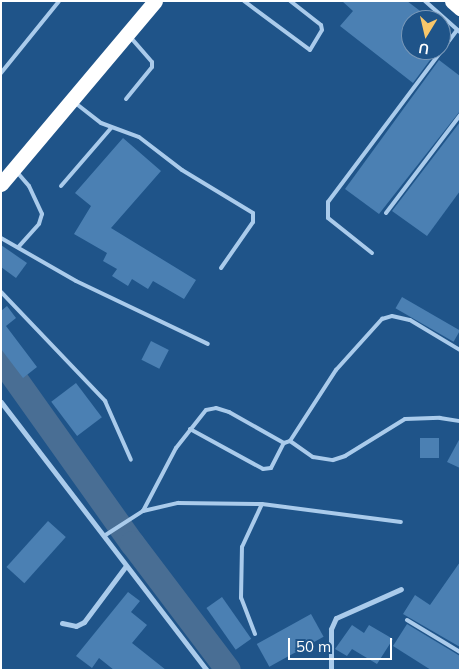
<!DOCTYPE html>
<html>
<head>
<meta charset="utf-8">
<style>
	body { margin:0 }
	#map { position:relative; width:461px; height:671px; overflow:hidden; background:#1f5489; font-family:Mulish,sans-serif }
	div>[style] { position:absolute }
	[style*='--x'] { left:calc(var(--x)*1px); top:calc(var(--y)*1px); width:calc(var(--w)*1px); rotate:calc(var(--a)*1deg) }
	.river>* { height:25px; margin:-12.5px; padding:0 12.5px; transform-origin:12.5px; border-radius:12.5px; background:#496e94 }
	.building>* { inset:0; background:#4b80b3; transform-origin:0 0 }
	.lane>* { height:4px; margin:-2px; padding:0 2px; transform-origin:2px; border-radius:2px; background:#aacbeb }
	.street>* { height:5px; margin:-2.5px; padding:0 2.5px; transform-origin:2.5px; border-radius:2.5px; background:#aacbeb }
	.highway>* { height:15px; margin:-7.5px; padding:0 7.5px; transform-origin:7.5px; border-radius:7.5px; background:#fff }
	span { translate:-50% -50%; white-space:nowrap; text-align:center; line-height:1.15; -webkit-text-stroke:5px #1f5489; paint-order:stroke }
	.frame { position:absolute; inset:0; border:2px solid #fff; pointer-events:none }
	.north { position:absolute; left:401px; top:10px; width:50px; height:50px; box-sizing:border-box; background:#1f5489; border:1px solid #7998b8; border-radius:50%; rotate:189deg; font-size:14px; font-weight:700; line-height:20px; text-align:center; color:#fff }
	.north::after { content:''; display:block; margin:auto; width:18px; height:22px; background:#f9c76a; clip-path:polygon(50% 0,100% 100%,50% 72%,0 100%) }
	.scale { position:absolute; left:288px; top:638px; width:104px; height:22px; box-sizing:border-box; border:2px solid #fff; border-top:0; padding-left:6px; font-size:15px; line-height:18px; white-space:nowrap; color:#fff; -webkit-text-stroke:4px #1f5489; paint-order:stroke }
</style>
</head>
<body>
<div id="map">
	<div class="river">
		<div style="--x:1;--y:359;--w:226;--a:54.6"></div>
		<div style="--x:132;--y:543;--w:159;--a:52.9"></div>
	</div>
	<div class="building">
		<div style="clip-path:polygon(342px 1px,407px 1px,432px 20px,411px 20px,411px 50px,425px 50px,433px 56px,413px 83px,340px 26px,353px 11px)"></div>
		<div style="clip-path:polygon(439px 60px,460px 76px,460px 111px,379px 214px,345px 189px)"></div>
		<div style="clip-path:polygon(460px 122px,460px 191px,427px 236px,392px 211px)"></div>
		<div style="clip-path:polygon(123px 138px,161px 171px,111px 228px,196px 280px,184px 299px,153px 281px,148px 289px,132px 279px,128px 286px,112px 276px,117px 269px,103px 261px,107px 253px,74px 234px,91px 206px,75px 193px)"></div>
		<div style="clip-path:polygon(1px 245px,27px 263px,16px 278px,1px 267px)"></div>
		<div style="left:402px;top:297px;width:67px;height:13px;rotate:30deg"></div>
		<div style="clip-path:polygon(7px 306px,16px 318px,6px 326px,37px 367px,23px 378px,1px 349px,1px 311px)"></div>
		<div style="left:151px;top:341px;width:20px;height:21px;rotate:27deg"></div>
		<div style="left:76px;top:383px;width:43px;height:31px;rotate:53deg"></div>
		<div style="left:420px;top:438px;width:19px;height:20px"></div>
		<div style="clip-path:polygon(460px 438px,460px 468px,447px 462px)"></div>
		<div style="left:48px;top:521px;width:24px;height:62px;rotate:42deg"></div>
		<div style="clip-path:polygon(460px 562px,460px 647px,403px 614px,415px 595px,430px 605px)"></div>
		<div style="clip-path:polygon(128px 592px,140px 601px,131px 612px,147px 625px,132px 643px,166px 670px,114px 670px,99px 658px,92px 668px,76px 656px)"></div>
		<div style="left:222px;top:597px;width:51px;height:19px;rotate:55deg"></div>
		<div style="left:311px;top:614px;width:26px;height:62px;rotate:61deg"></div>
		<div style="clip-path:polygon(407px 624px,460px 656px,460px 670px,431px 670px,393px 646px)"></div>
		<div style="clip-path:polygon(352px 625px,364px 633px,369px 625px,393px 639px,377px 664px,352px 649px,347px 656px,335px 649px)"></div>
	</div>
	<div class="lane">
		<div style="--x:244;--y:1;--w:82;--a:36.6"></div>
		<div style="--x:310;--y:50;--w:23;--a:-59"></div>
		<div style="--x:322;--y:30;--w:5;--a:-101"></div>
		<div style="--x:321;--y:25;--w:39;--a:-142"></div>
		<div style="--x:425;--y:1;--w:47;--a:41.5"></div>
		<div style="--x:1;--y:73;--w:92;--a:-51.1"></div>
		<div style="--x:126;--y:99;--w:41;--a:-50.9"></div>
		<div style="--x:152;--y:67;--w:5;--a:-90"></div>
		<div style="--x:152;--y:62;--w:33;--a:-131"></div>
		<div style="--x:74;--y:102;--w:34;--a:38"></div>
		<div style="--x:101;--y:123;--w:40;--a:20.2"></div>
		<div style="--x:139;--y:137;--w:54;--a:37.5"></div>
		<div style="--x:182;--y:170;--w:83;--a:31.2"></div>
		<div style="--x:253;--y:213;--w:9;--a:90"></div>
		<div style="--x:253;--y:222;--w:56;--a:124.8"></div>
		<div style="--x:16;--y:171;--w:20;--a:49"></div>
		<div style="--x:29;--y:186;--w:31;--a:65"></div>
		<div style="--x:42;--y:214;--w:10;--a:107"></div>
		<div style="--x:39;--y:224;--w:31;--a:132"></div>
		<div style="--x:61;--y:186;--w:77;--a:-49.2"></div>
		<div style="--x:386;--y:213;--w:123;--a:-52.9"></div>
		<div style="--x:1;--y:238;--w:86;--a:29.8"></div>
		<div style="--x:76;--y:281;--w:146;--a:25.5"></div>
		<div style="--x:372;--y:253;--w:56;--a:-141.5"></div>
		<div style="--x:328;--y:218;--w:16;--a:-90"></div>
		<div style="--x:328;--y:202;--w:215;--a:-53.1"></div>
		<div style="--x:1;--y:292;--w:151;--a:46.3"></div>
		<div style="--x:105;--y:401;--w:64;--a:66.2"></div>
		<div style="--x:190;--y:429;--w:83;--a:28.7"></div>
		<div style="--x:263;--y:469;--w:8;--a:-7"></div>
		<div style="--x:271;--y:468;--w:28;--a:-63"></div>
		<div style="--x:290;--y:441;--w:28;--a:35"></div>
		<div style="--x:313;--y:457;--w:20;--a:9"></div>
		<div style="--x:333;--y:460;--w:13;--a:-18"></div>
		<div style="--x:345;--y:456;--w:70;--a:-31.7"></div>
		<div style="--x:405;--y:419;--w:35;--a:-2"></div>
		<div style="--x:440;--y:418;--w:20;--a:9"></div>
		<div style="--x:143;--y:511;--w:71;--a:-62.4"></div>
		<div style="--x:176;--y:448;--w:48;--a:-51.7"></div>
		<div style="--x:206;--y:410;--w:10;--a:-11"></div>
		<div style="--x:216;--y:408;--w:14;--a:17"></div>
		<div style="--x:229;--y:412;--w:63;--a:29.4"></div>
		<div style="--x:284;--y:443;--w:6;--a:-18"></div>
		<div style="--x:290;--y:441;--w:85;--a:-57.1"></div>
		<div style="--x:336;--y:370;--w:69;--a:-48"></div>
		<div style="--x:382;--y:319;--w:10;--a:-17"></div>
		<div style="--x:392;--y:316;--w:18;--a:13"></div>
		<div style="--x:410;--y:320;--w:58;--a:31"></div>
		<div style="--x:104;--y:536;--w:46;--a:-32.7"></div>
		<div style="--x:143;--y:511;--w:36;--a:-13"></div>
		<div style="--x:178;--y:503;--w:84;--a:0.7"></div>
		<div style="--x:262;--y:504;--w:140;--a:7.4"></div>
		<div style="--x:407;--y:620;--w:62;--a:31.1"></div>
		<div style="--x:255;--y:634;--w:39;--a:-111"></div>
		<div style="--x:241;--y:598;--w:51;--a:-88.9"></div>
		<div style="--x:242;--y:547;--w:47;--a:-65.1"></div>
	</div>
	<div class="street">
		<div style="--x:1;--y:402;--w:338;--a:52.5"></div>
		<div style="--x:62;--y:623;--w:14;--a:12"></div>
		<div style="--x:76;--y:626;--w:9;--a:-27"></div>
		<div style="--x:84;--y:622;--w:69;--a:-53.3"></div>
		<div style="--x:331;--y:670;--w:41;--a:-90"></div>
		<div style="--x:331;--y:629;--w:12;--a:-66"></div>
		<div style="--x:336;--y:618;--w:71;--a:-24"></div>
	</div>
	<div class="highway">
		<div style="--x:452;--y:1;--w:11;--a:41"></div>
		<div style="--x:1;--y:184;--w:239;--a:-49.9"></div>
	</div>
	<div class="frame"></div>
	<div class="north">U</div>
	<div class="scale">50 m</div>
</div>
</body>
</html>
